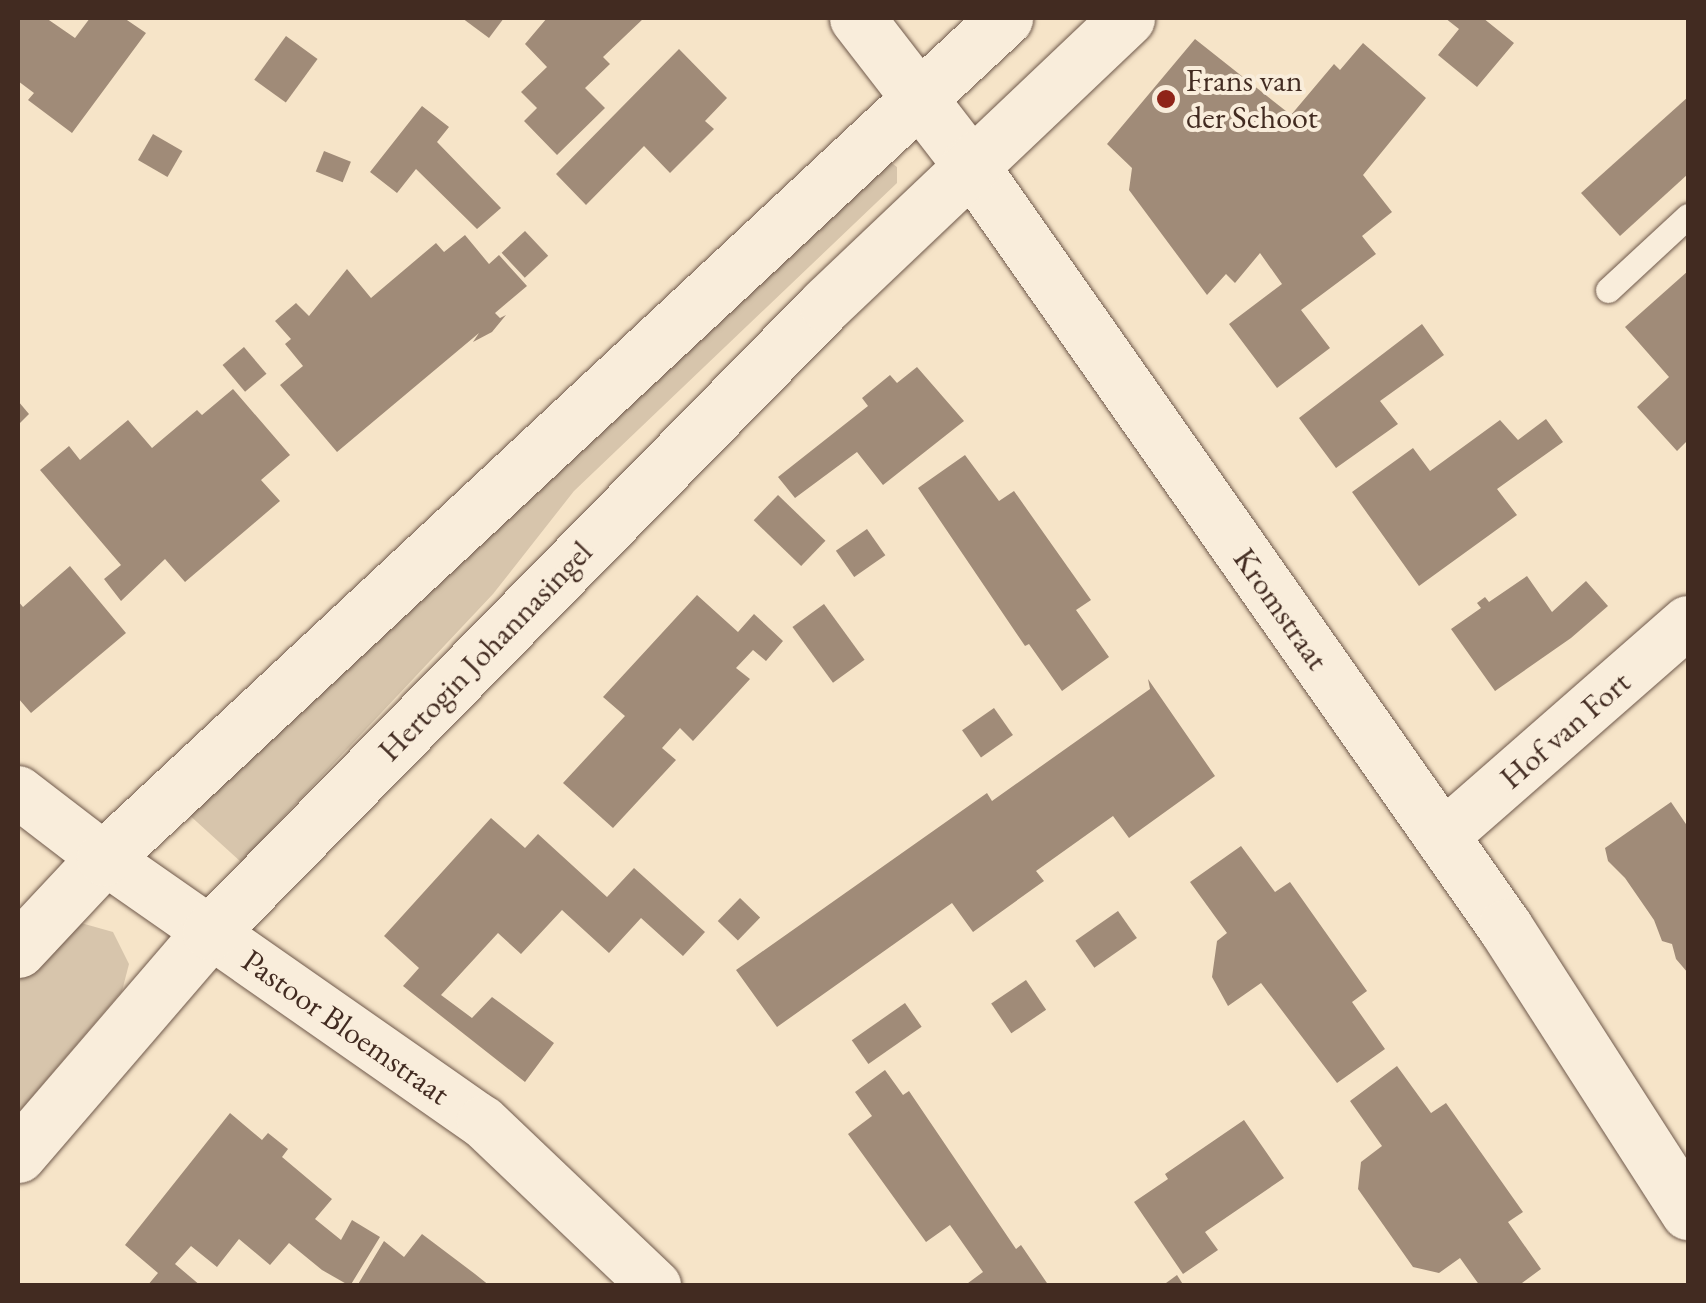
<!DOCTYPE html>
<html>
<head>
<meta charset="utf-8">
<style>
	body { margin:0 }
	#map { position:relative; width:1706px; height:1303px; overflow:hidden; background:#f6e4c8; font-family:"EB Garamond",serif }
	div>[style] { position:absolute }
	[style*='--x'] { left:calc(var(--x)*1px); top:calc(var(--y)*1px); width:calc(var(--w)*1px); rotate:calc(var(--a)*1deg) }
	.green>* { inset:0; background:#d7c5ac }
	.building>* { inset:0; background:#a08b78; transform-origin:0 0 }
	.roads { filter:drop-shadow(0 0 2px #6f594b) drop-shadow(0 0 2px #6f594b) }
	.service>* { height:25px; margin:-12.5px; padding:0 12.5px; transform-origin:12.5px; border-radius:12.5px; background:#f9eddb }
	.minor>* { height:52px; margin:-26px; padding:0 26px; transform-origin:26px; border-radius:26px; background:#f9eddb }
	.tertiary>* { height:55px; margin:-27.5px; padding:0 27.5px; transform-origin:27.5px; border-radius:27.5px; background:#f9eddb }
	.secondary>* { height:55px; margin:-27.5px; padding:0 27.5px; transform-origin:27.5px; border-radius:27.5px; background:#f9eddb }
	.dots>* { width:28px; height:28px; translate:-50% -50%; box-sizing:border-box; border:5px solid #f9eddb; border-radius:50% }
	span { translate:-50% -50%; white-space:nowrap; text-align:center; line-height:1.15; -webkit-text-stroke:8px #f9eddb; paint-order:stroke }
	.poi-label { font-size:32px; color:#422b21 }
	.left { translate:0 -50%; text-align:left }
	.street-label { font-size:32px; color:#422b21 }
	.frame { position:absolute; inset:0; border:20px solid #422b21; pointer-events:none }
</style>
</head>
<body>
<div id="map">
	<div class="green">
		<div style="clip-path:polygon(889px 161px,897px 167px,897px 183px,574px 491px,493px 594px,241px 862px,186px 812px)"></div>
		<div style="clip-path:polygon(81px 923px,113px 932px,129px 964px,122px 991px,18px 1113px,18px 982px,59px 934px)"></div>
	</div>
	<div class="building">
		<div style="clip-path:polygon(18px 18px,46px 18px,75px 38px,90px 18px,124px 18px,146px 33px,72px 133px,28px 100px,34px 93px,18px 81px)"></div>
		<div style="clip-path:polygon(462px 18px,504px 18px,489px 38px)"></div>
		<div style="clip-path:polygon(547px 18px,644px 18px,603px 57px,610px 64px,585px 88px,605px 108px,557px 155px,524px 121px,537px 108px,521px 92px,547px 67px,525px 44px)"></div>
		<div style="clip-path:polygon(1445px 18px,1483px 18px,1514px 43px,1477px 87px,1438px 55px,1459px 29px)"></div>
		<div style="left:286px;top:36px;width:39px;height:54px;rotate:36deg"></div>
		<div style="clip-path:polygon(1195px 39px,1291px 115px,1334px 64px,1340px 70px,1363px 43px,1426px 98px,1363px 175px,1392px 212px,1362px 236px,1376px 254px,1301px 310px,1330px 348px,1277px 388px,1229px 324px,1282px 284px,1260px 253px,1235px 283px,1226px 274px,1207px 295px,1129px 190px,1132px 168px,1107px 144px)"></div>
		<div style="clip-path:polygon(679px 49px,727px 98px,705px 121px,714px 129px,670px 173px,644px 146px,586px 205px,556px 174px)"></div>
		<div style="clip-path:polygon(1688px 97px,1688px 174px,1620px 236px,1581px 193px)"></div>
		<div style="clip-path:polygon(422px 106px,449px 127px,437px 142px,501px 208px,477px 229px,416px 169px,397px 193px,370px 172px)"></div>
		<div style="left:153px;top:134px;width:34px;height:30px;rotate:30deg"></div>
		<div style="left:324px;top:151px;width:29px;height:22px;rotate:22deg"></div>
		<div style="left:525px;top:231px;width:34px;height:32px;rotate:47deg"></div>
		<div style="clip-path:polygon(465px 235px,489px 264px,499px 255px,527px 286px,495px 313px,500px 318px,506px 315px,492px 332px,473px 342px,479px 333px,337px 452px,280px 385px,303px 366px,285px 344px,291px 339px,275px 321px,296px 303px,309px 316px,347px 269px,371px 298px,436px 243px,444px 252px)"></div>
		<div style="clip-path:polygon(1688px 271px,1688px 440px,1677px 451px,1637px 407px,1669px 377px,1625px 327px)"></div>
		<div style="clip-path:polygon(1422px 324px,1444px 355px,1380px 401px,1398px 424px,1336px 468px,1299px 418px)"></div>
		<div style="left:244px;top:347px;width:35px;height:28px;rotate:50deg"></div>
		<div style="clip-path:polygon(917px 367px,964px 421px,883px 485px,857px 452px,795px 498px,778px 477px,868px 406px,862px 398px,890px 375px,897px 383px)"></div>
		<div style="clip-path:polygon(233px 389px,290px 455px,261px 480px,280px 501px,185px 582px,165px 559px,121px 601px,104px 579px,121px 565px,40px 470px,69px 446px,80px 460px,128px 420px,152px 448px,197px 410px,202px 415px)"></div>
		<div style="clip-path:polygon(18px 401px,29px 414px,18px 425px)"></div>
		<div style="clip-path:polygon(1546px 419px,1563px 442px,1497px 489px,1517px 515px,1419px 586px,1352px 492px,1413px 448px,1430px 471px,1500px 420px,1518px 440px)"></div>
		<div style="clip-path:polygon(965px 455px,999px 501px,1014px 491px,1091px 600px,1076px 610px,1109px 657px,1062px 691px,1029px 644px,1025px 646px,918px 488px)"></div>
		<div style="left:778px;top:495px;width:66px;height:35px;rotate:44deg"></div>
		<div style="left:867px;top:529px;width:32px;height:38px;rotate:55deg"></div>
		<div style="clip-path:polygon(70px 566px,126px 633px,31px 713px,18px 698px,18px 601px,23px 607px)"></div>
		<div style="clip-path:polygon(1527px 576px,1552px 612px,1586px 581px,1608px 606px,1571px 638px,1495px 691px,1451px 629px,1481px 608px,1477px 603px,1485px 597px,1489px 602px)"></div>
		<div style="clip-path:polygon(697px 595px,738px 632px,754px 614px,783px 641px,766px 661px,753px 650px,736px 668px,750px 679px,693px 741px,680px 728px,662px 748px,676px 760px,613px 828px,563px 783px,625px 716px,603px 697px)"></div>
		<div style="left:824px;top:604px;width:69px;height:39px;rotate:54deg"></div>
		<div style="clip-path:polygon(1148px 679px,1215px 776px,1129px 838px,1113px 816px,1036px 871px,1044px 881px,973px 932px,952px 903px,777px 1027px,736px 970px,987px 793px,992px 801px,1150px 689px)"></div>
		<div style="left:994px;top:708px;width:33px;height:39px;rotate:55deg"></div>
		<div style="clip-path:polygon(1671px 802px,1688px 827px,1688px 973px,1676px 959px,1672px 944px,1662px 941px,1654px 920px,1625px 878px,1608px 861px,1605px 848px)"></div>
		<div style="clip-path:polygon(491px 818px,525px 848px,538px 834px,607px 897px,634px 868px,705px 932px,683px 956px,641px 918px,609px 953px,562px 910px,521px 954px,498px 933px,441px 995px,472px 1018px,492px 997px,554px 1043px,525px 1082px,403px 986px,419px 968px,384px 936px)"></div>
		<div style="clip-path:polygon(1241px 846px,1275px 892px,1290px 882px,1367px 991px,1352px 1002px,1385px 1049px,1337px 1083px,1261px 983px,1228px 1006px,1212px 977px,1217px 941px,1227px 933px,1190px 882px)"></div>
		<div style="left:740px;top:898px;width:28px;height:32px;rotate:44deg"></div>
		<div style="left:1118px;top:911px;width:33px;height:52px;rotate:55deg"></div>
		<div style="left:1026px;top:980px;width:36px;height:42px;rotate:56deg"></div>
		<div style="left:905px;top:1003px;width:29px;height:65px;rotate:55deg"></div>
		<div style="clip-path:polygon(1397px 1066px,1431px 1113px,1446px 1103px,1523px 1212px,1508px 1222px,1541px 1269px,1518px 1286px,1480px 1286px,1460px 1258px,1439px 1273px,1413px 1267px,1358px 1189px,1361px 1162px,1382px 1146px,1350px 1101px)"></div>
		<div style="clip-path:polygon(885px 1070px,903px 1095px,909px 1091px,1016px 1249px,1021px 1245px,1049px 1286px,964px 1286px,983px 1272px,950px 1225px,926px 1242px,848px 1134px,872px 1116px,855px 1092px)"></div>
		<div style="clip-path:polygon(230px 1113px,262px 1140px,268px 1133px,288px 1149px,282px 1157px,332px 1199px,315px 1219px,341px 1240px,352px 1220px,380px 1237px,350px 1286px,322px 1270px,289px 1243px,270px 1265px,239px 1239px,217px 1267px,191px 1246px,175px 1264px,201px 1286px,147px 1286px,158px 1273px,125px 1245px)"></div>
		<div style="clip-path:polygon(1244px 1120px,1284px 1178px,1205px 1232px,1218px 1250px,1183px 1274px,1134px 1202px,1168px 1179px,1165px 1174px)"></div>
		<div style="clip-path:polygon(422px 1234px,475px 1274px,490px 1286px,357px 1286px,384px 1241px,404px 1257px)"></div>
		<div style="clip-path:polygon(1177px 1275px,1184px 1286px,1162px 1286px)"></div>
	</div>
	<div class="roads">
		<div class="service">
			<div style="--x:1608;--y:290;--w:109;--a:-42.8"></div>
		</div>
		<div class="minor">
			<div style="--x:18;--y:792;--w:108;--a:37.5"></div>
			<div style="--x:104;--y:858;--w:462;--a:34.9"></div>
			<div style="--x:483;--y:1122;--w:238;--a:43.6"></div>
			<div style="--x:1441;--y:838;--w:328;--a:-41.2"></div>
		</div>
		<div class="tertiary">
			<div style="--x:857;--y:18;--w:183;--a:52.3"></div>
			<div style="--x:969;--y:163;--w:933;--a:54.95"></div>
			<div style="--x:1505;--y:927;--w:339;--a:57.3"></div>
		</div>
		<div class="secondary">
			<div style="--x:18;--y:950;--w:126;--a:-46.9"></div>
			<div style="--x:104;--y:858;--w:1232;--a:-42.99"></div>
			<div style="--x:18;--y:1155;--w:294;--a:-49.3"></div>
			<div style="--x:210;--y:932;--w:880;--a:-45.55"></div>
			<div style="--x:826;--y:304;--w:415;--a:-43.5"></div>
		</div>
	</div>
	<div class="dots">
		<div style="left:1166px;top:99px;background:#8f2418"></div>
	</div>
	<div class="poi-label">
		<span class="left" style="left:1186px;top:99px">Frans van<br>der Schoot</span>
	</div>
	<div class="street-label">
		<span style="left:1281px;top:609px;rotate:55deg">Kromstraat</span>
		<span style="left:485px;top:651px;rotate:-46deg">Hertogin Johannasingel</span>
		<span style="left:1565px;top:730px;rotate:-41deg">Hof van Fort</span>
		<span style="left:346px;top:1027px;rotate:35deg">Pastoor Bloemstraat</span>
	</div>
	<div class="frame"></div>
</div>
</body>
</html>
